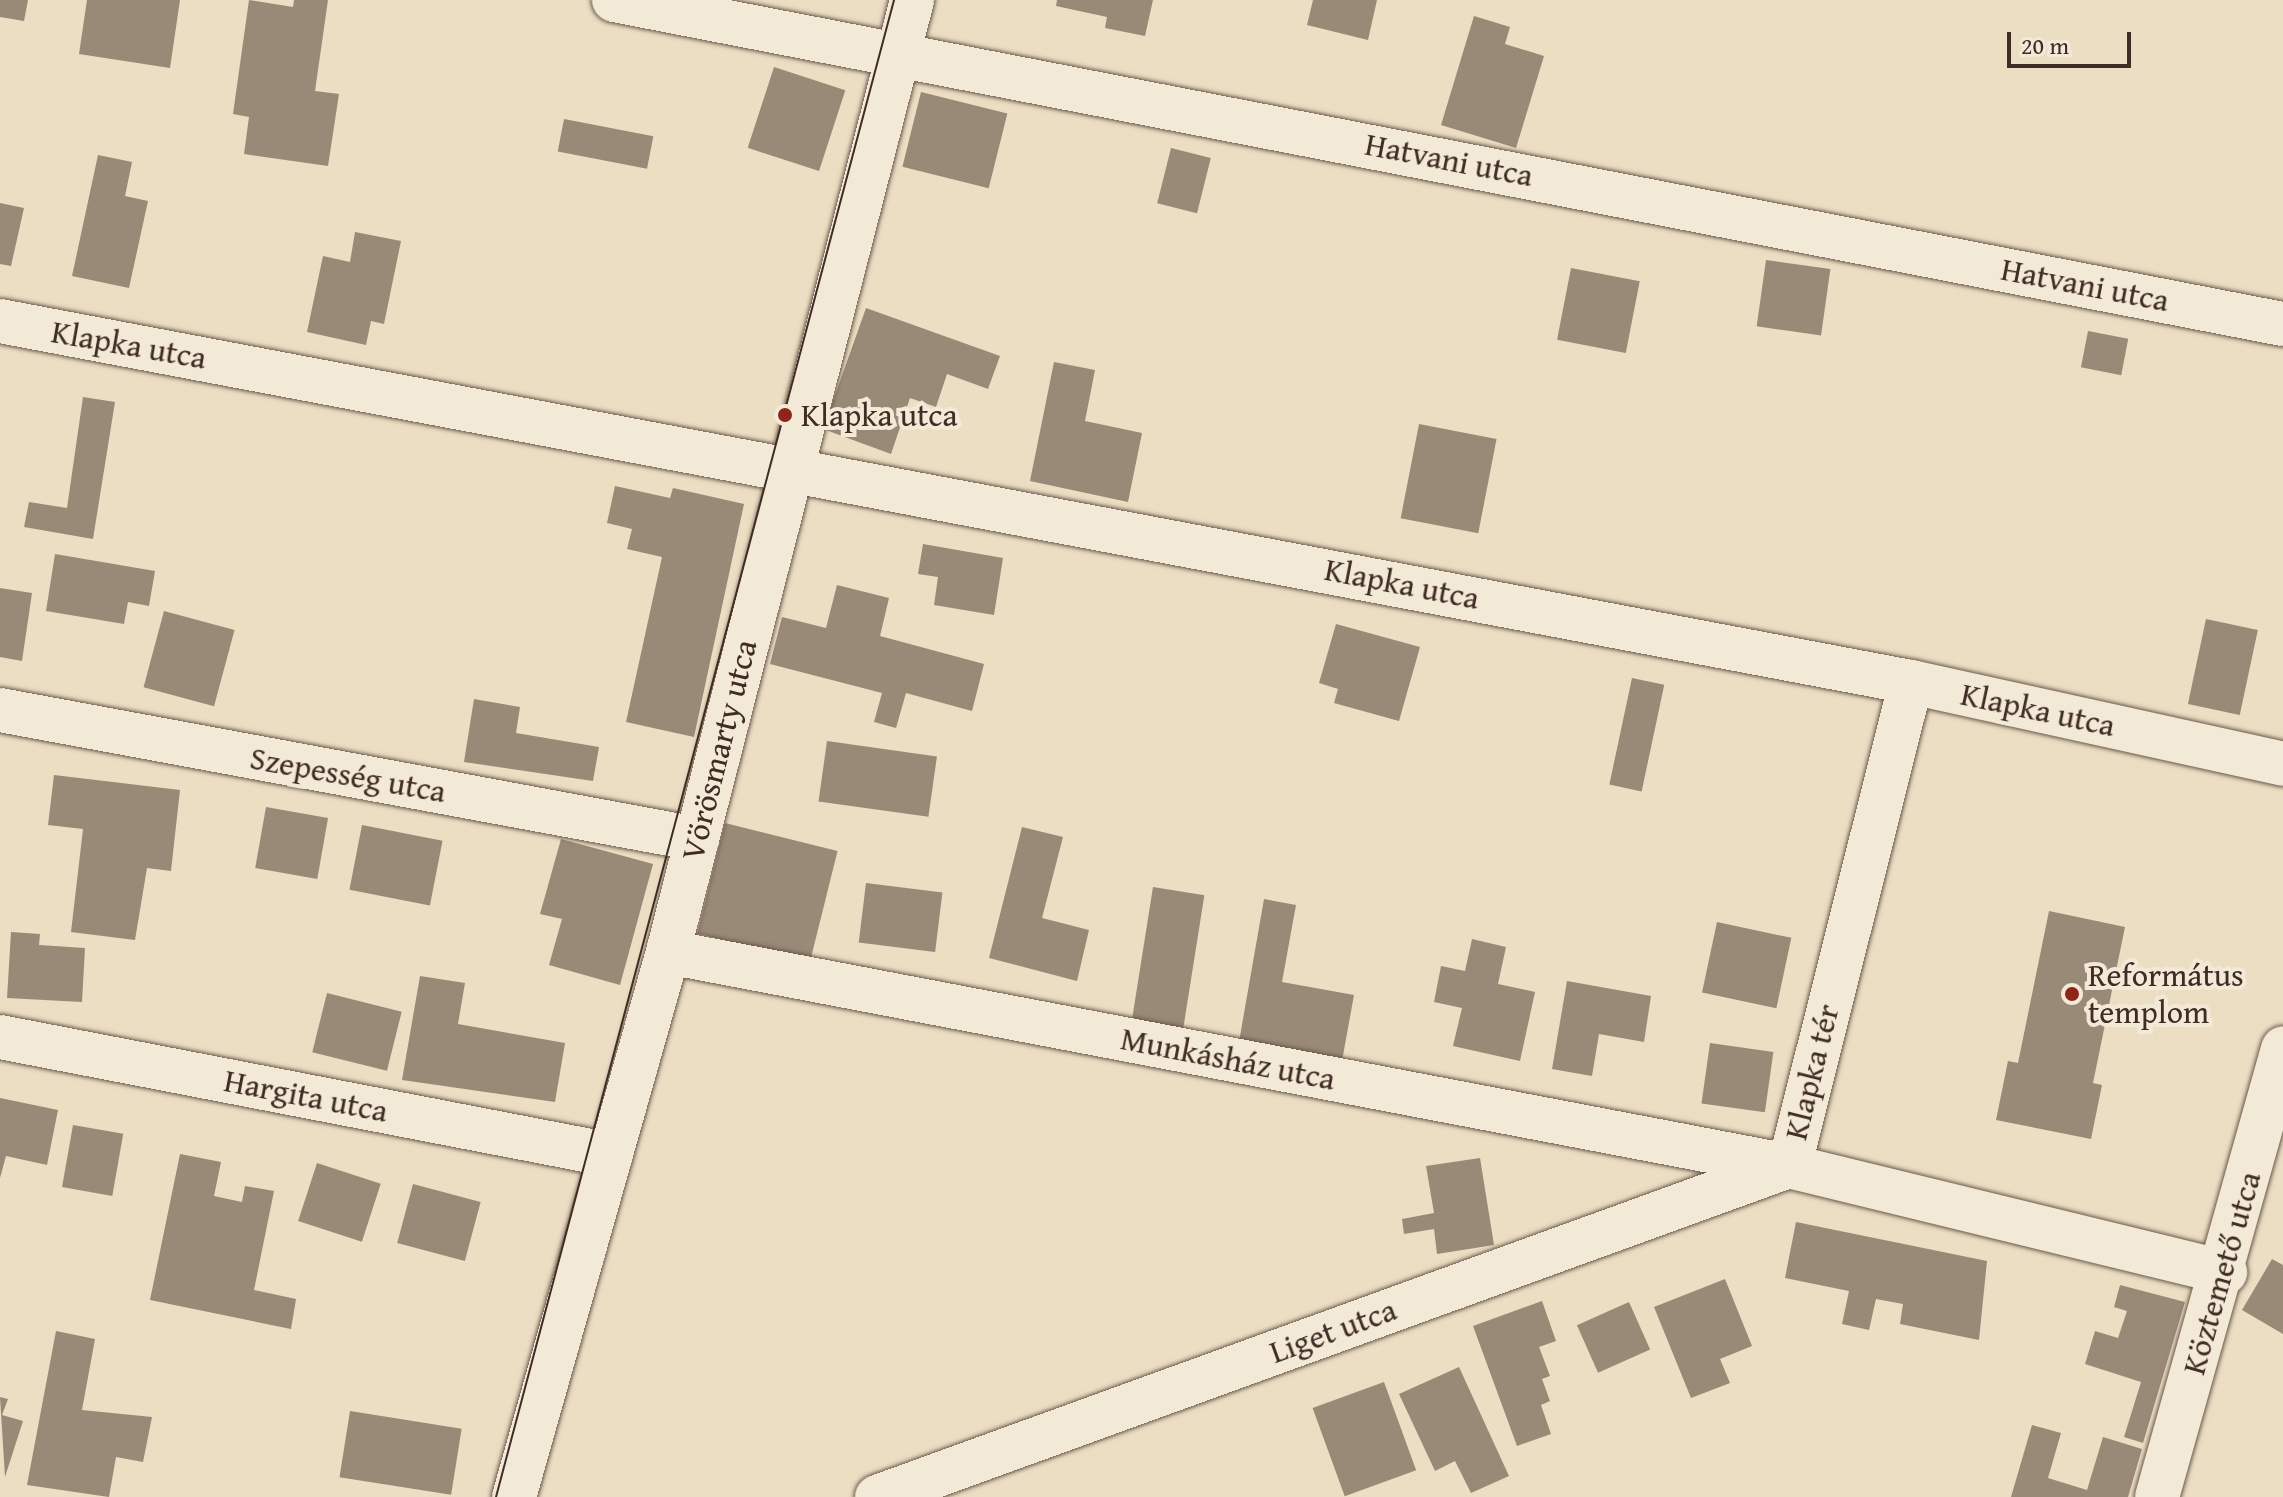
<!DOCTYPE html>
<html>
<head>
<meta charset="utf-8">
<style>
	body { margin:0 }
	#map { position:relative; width:2283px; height:1497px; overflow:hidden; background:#ebdec2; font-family:"Gentium Book Plus",serif }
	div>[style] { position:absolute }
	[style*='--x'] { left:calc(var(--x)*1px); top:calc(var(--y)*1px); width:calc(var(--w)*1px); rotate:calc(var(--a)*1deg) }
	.building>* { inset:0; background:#998977; transform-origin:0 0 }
	.roads { filter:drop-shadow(0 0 2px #6b584c) drop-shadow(0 0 2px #6b584c) }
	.minor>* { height:44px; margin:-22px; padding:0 22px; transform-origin:22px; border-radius:22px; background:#f2ead7 }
	.tram>* { height:2px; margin:-1px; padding:0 1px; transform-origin:1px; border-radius:1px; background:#402c25 }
	.dots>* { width:22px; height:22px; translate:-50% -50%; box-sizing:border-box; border:4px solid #f2ead7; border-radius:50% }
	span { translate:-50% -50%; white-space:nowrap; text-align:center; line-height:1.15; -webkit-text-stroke:8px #f2ead7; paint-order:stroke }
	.street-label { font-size:32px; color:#402c25 }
	.poi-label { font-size:32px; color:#402c25 }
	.left { translate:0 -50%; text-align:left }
	.scale { position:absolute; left:2007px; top:32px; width:124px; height:36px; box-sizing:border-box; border:4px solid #402c25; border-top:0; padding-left:10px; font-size:24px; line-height:28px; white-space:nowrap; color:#402c25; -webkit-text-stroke:6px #f2ead7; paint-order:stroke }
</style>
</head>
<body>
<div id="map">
	<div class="building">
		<div style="clip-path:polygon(0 0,28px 0,24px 21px,0 17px)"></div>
		<div style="clip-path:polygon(87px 0,180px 0,170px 68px,79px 54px)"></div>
		<div style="clip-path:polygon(249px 0,293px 7px,294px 0,328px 0,315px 91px,339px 94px,328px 166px,244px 154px,249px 117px,233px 114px)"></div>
		<div style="clip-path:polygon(1057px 0,1153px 0,1145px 36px,1105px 28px,1107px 17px,1056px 6px)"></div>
		<div style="clip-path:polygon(1313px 0,1377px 0,1368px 40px,1307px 25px)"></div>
		<div style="clip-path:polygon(1474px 16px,1510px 27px,1505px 44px,1544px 56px,1516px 148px,1441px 125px)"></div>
		<div style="left:774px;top:67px;width:75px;height:85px;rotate:18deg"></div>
		<div style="left:921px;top:92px;width:89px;height:77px;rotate:14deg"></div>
		<div style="left:564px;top:119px;width:91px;height:33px;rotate:11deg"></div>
		<div style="left:1171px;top:148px;width:41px;height:57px;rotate:14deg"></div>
		<div style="clip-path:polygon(98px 155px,132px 162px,125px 196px,148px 201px,129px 288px,72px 276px)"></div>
		<div style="clip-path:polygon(0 203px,24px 208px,11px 266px,0 264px)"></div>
		<div style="clip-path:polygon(355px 232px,401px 241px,384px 324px,371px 321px,366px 345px,307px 332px,323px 256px,350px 262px)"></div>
		<div style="left:1766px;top:260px;width:65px;height:67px;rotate:8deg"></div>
		<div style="left:1571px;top:268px;width:70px;height:73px;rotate:11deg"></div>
		<div style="clip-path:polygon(866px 308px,1000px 356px,988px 389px,947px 374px,936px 407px,910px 398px,891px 454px,823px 429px)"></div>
		<div style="left:2088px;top:331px;width:41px;height:37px;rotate:11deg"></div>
		<div style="clip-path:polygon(1054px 362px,1095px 370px,1085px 421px,1142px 433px,1128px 502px,1030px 481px)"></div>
		<div style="clip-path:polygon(83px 397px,115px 402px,93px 539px,24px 527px,29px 502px,67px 508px)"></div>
		<div style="left:1419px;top:424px;width:79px;height:96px;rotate:11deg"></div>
		<div style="clip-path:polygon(615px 486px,670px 498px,673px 488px,744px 504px,694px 737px,626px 722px,662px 557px,627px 549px,632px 529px,607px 523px)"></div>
		<div style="clip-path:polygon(923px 544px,1003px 558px,994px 615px,934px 605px,938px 577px,918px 574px)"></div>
		<div style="clip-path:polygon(55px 554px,155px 571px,149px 606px,128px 602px,124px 624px,46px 611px)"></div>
		<div style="clip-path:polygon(837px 585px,889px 598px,880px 636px,984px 664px,972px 711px,906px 693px,896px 728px,874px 722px,882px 693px,770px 664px,782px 617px,826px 628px)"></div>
		<div style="clip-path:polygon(0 588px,32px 593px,22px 661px,0 657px)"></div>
		<div style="left:164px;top:611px;width:73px;height:79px;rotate:15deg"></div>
		<div style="left:2206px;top:619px;width:53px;height:87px;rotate:12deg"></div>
		<div style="clip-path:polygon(1336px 624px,1420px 647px,1399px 721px,1334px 703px,1338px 689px,1319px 683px)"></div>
		<div style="left:1632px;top:678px;width:33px;height:109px;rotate:12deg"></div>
		<div style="clip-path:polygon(474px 699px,520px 707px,516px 733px,599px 747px,593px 781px,464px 762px)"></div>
		<div style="left:827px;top:741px;width:111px;height:61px;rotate:8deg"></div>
		<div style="clip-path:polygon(54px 775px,180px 790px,171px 871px,147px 868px,135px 940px,71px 932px,83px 829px,48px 825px)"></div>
		<div style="left:266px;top:807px;width:63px;height:62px;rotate:10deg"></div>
		<div style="left:725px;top:823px;width:116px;height:114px;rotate:14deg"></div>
		<div style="left:362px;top:825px;width:82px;height:66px;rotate:11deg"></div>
		<div style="clip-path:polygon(1022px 827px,1063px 837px,1042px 918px,1089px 930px,1077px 981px,989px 958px)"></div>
		<div style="clip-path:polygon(561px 839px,653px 864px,620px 985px,549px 965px,562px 919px,540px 914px)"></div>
		<div style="left:866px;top:883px;width:77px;height:60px;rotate:7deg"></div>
		<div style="left:1153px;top:887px;width:52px;height:135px;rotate:9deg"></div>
		<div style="clip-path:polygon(1264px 899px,1296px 905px,1282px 982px,1354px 995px,1342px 1061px,1239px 1042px)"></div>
		<div style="clip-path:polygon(2049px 911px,2125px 927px,2093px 1083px,2102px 1085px,2091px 1139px,1996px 1120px,2008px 1061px,2018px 1063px)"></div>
		<div style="left:1717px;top:922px;width:76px;height:72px;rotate:12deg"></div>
		<div style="clip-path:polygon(11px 932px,40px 934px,39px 945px,85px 948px,82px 1002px,7px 998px)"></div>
		<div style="clip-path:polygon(1472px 939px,1506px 947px,1498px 984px,1535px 992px,1520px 1061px,1453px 1046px,1462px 1008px,1434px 1002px,1441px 966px,1465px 971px)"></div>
		<div style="clip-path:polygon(420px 976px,465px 983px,458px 1024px,565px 1043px,555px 1102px,402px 1080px)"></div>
		<div style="clip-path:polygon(1567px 981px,1651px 996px,1644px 1042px,1599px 1034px,1592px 1076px,1552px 1069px)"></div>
		<div style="left:327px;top:993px;width:77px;height:61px;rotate:14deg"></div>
		<div style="left:1710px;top:1043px;width:64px;height:61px;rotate:8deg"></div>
		<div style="clip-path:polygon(0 1098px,58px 1110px,47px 1165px,6px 1156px,0 1178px)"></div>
		<div style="left:73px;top:1125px;width:51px;height:63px;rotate:10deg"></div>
		<div style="clip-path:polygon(180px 1154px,221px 1162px,214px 1196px,242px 1202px,245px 1186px,274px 1191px,254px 1290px,296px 1299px,291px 1329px,150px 1300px)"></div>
		<div style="clip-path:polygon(1480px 1158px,1494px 1245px,1437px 1254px,1434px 1229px,1404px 1234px,1402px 1219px,1434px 1213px,1426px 1166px)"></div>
		<div style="left:317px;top:1163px;width:67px;height:61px;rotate:18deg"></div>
		<div style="left:413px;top:1184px;width:70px;height:61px;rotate:15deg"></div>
		<div style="clip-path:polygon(1796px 1222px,1987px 1261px,1979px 1340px,1900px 1324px,1903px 1304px,1876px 1299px,1869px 1330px,1842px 1324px,1849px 1291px,1785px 1278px)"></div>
		<div style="clip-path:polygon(2272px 1259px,2283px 1265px,2283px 1334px,2242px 1310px)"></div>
		<div style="clip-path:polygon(1725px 1279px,1752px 1346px,1720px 1359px,1730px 1383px,1691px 1398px,1654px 1307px)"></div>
		<div style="clip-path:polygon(2120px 1285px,2185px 1302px,2143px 1443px,2124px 1437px,2141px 1382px,2085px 1364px,2095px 1331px,2118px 1338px,2127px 1311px,2114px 1307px)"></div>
		<div style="clip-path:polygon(1542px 1301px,1556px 1341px,1539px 1347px,1550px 1376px,1542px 1379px,1550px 1401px,1541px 1405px,1551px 1434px,1517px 1446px,1473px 1326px)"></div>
		<div style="left:1629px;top:1302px;width:52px;height:57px;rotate:66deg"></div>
		<div style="clip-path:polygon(56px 1331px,95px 1339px,82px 1410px,152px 1417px,143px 1462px,116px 1457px,109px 1497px,27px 1485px)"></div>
		<div style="clip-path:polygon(1459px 1367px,1509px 1476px,1471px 1493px,1455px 1461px,1435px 1471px,1399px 1394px)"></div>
		<div style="left:1384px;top:1382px;width:94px;height:76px;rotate:70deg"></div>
		<div style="clip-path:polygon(0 1397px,8px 1399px,2px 1415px,23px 1421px,5px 1477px)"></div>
		<div style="left:350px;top:1411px;width:113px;height:67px;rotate:9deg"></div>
		<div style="clip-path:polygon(2032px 1425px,2061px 1433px,2048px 1478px,2087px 1490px,2103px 1437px,2142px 1449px,2128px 1497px,2011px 1497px)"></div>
	</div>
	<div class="roads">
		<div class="minor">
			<div style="--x:614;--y:0;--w:1700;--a:10.99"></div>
			<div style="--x:0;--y:321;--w:1945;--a:10.7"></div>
			<div style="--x:1911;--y:682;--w:381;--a:12.4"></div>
			<div style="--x:1911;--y:682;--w:499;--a:104.1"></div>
			<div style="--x:1789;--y:1166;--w:449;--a:13.7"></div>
			<div style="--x:0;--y:710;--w:709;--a:10.49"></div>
			<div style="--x:668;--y:952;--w:1141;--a:10.81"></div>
			<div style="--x:0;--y:1037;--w:622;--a:10.93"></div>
			<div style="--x:514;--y:1497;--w:566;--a:-74.22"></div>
			<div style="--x:668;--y:952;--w:983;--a:-75.62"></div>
			<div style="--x:877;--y:1497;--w:967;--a:-19.95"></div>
			<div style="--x:2157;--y:1497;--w:466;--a:-74.3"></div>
		</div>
	</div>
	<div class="tram">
		<div style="--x:496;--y:1497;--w:1549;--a:-75.11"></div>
	</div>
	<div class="dots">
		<div style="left:785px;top:415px;background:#8f2418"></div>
		<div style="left:2072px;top:994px;background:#8f2418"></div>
	</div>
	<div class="street-label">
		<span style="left:1449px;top:160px;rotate:11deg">Hatvani utca</span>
		<span style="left:2085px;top:285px;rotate:11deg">Hatvani utca</span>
		<span style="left:129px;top:345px;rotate:10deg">Klapka utca</span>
		<span style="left:1402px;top:584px;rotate:11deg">Klapka utca</span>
		<span style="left:2038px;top:710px;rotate:12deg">Klapka utca</span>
		<span style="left:719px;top:750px;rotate:-76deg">Vörösmarty utca</span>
		<span style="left:348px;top:775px;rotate:10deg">Szepesség utca</span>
		<span style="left:1228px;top:1059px;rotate:11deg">Munkásház utca</span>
		<span style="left:1812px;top:1072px;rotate:-76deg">Klapka tér</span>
		<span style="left:306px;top:1096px;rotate:11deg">Hargita utca</span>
		<span style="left:2222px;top:1273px;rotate:-74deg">Köztemető utca</span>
		<span style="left:1333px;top:1331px;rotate:-20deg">Liget utca</span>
	</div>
	<div class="poi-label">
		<span class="left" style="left:801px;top:415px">Klapka utca</span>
		<span class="left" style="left:2088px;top:994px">Református<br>templom</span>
	</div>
	<div class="scale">20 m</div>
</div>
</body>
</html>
